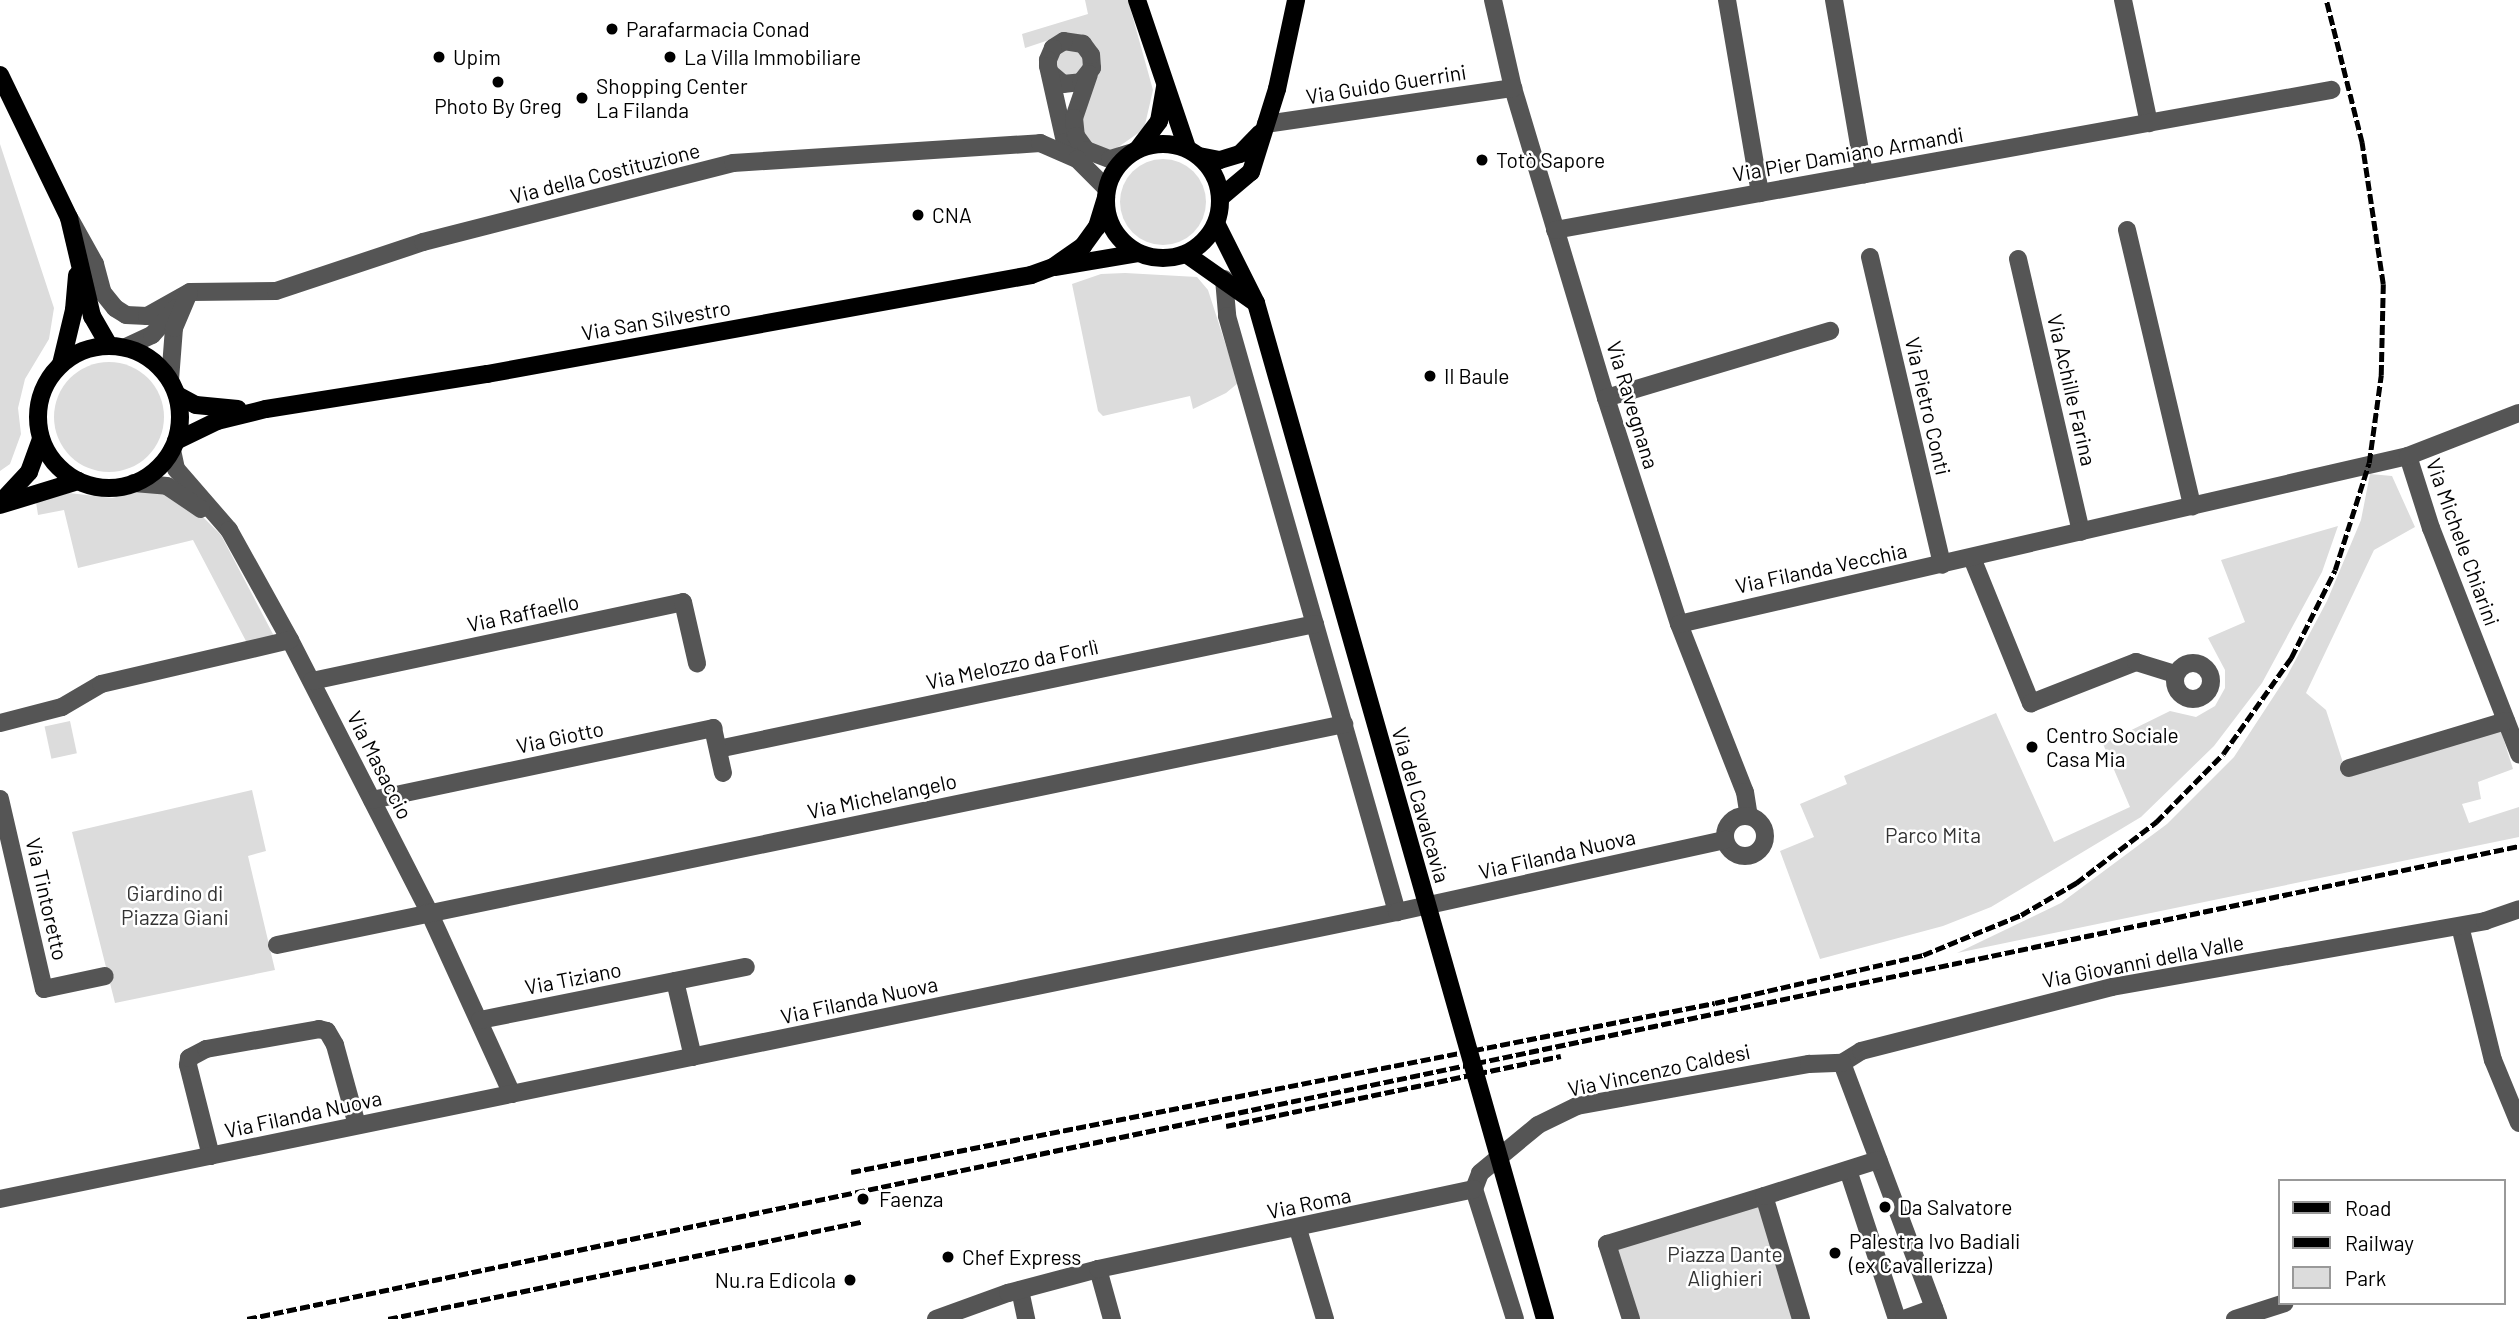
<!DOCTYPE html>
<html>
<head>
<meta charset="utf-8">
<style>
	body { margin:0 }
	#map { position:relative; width:2519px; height:1319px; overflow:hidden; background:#fff; font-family:Barlow,sans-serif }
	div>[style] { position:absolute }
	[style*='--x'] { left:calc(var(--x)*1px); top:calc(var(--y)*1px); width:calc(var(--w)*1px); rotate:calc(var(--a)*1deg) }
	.green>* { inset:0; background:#dcdcdc; transform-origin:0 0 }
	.round { border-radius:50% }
	.minor>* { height:18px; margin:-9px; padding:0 9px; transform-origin:9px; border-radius:9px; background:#555 }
	.minor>.ring { margin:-9px; padding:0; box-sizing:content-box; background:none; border:18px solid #555; border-radius:50% }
	.major>* { height:18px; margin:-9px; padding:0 9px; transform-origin:9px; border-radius:9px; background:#000 }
	.major>.ring { margin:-9px; padding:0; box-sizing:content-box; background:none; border:18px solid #000; border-radius:50% }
	.rail>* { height:4.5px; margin-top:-2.25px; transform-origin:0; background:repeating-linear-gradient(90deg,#000 0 10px,transparent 0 13.5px) }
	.dots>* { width:19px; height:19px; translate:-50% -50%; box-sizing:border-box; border:4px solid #fff; border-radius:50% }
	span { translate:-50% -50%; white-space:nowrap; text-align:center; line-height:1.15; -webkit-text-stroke:5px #fff; paint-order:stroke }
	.poi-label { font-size:21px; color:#000 }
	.left { translate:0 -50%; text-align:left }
	.right { translate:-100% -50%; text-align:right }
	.street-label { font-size:21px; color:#000 }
	.park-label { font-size:21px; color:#333 }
	.legend { position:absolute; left:2278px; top:1179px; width:228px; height:126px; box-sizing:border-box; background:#fff; border:2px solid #999; margin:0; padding:9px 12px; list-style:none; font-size:21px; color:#000 }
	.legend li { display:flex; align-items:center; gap:14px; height:35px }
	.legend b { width:35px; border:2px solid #999 }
</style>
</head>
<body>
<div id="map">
	<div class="green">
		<div style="clip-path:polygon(1085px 0,1128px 0,1153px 90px,1144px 129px,1114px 150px,1097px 148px,1087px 142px,1079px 118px,1098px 63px,1055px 38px,1025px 48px,1022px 34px,1088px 14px)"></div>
		<div style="clip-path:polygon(1064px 46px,1086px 55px,1083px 75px,1060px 78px,1054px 56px)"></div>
		<div style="clip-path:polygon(0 144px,54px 308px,49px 339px,25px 379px,18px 408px,21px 434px,10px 464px,0 471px)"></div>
		<div class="round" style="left:1120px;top:159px;width:86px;height:86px"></div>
		<div style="clip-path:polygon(1125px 273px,1197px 277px,1208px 290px,1238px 383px,1226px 393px,1193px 409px,1190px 396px,1103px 416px,1098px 411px,1072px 284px,1101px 274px)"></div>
		<div class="round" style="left:54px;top:362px;width:110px;height:110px"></div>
		<div style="clip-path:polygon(2370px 474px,2392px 476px,2415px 527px,2374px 550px,2306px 693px,2326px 710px,2347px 775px,2501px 731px,2513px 769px,2478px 782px,2481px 799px,2462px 804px,2469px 823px,2519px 807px,2519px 837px,1957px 953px,2061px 903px,2167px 824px,2234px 757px,2287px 676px,2327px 601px,2361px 520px)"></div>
		<div style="clip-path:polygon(152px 489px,165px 491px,198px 512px,221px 535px,275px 638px,247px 643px,193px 540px,78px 568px,64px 510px,38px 515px,36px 502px,69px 493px,112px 498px)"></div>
		<div style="clip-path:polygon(2338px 526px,2322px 572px,2262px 683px,2214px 746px,2141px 817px,1991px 907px,1943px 926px,1820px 959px,1780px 851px,1814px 837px,1800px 804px,1847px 784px,1844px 776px,1996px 713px,2054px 842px,2130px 807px,2103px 744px,2170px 711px,2196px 717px,2215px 706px,2225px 688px,2225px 670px,2208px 638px,2245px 622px,2221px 560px)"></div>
		<div style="left:70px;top:721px;width:33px;height:26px;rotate:78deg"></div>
		<div style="clip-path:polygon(252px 790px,266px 851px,248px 856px,275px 970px,115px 1003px,72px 832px)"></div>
		<div style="clip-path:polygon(1760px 1200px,1796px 1319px,1637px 1319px,1615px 1245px)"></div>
	</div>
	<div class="minor">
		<div style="--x:1493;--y:0;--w:90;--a:77.2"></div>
		<div style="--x:1513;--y:88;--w:324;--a:73.3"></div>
		<div style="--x:1606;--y:398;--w:237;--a:72.1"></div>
		<div style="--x:1679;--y:624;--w:180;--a:68.6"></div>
		<div style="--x:1745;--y:792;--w:24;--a:81"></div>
		<div style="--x:1727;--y:0;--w:196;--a:80.3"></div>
		<div style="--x:1834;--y:0;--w:177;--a:80.2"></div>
		<div style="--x:2123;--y:0;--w:126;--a:78.1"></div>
		<div style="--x:1050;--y:73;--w:17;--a:40"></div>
		<div style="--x:1063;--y:84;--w:18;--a:-6"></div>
		<div style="--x:1081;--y:82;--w:18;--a:-52"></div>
		<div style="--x:1092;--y:68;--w:13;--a:-94"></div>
		<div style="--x:1091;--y:55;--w:14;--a:-126"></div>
		<div style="--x:1083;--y:44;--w:19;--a:-171"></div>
		<div style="--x:1064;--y:41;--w:13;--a:148"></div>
		<div style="--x:1053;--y:48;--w:13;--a:113"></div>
		<div style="--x:1048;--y:60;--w:6;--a:90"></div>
		<div style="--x:1048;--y:66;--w:78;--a:77.4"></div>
		<div style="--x:1065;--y:142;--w:17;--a:54"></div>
		<div style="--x:1089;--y:74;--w:46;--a:108.8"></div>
		<div style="--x:1074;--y:118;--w:18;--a:84"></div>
		<div style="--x:1076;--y:136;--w:17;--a:54"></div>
		<div style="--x:1086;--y:150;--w:26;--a:21"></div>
		<div style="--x:1110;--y:159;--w:24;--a:-17"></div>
		<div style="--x:1266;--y:124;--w:250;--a:-8.3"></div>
		<div style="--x:71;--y:221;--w:49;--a:60.8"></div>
		<div style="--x:95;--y:264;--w:30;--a:75"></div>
		<div style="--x:103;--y:293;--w:19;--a:51"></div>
		<div style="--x:115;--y:308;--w:13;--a:32"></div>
		<div style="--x:126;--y:315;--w:21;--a:3"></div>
		<div style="--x:147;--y:316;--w:49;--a:-29.2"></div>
		<div style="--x:190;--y:292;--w:86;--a:-0.7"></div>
		<div style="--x:276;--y:291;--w:155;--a:-18.4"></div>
		<div style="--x:423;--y:242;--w:320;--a:-14.3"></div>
		<div style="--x:733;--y:163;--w:308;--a:-3.7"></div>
		<div style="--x:1040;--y:143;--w:40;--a:23.4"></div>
		<div style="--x:1077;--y:159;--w:42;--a:45"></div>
		<div style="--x:1555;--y:230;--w:789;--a:-10.23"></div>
		<div style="--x:2127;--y:230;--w:284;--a:76.7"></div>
		<div style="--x:1870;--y:257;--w:316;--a:76.8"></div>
		<div style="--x:2018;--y:259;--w:280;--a:77"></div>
		<div style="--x:1224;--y:279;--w:37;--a:85"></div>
		<div style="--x:1227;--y:316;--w:620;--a:74.08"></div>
		<div style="--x:126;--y:347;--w:29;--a:-25"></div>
		<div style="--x:152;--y:335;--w:36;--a:-48"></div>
		<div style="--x:170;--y:380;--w:52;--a:-85.6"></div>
		<div style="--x:174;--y:328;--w:38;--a:-67"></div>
		<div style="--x:1606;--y:398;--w:234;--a:-16.7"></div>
		<div style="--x:172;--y:450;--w:19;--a:78"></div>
		<div style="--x:176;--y:469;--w:81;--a:49"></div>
		<div style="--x:229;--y:530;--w:126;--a:61"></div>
		<div style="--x:290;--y:640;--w:305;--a:62.9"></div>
		<div style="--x:429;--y:912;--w:200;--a:65.5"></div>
		<div style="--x:2408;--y:456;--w:76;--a:72.3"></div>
		<div style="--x:2431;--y:528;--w:243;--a:68.7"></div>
		<div style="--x:134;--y:483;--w:33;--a:5"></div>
		<div style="--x:167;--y:486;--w:41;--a:34.1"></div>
		<div style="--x:1972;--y:558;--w:157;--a:67.9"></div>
		<div style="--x:2031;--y:703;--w:113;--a:-21.3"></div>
		<div style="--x:2136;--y:662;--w:41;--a:17.1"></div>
		<div style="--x:1679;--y:624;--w:748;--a:-12.98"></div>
		<div style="--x:2408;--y:456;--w:119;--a:-21.2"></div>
		<div class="ring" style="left:2175px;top:663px;width:18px;height:18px"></div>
		<div style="--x:312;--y:681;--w:379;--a:-12"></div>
		<div style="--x:683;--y:602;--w:63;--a:77.1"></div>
		<div style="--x:0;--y:723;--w:64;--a:-14.5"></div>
		<div style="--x:62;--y:707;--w:45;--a:-30.5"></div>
		<div style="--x:101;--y:684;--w:194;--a:-13.1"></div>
		<div style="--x:718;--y:749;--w:610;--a:-11.83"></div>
		<div style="--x:2349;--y:768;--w:164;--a:-16.7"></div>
		<div style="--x:0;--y:799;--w:195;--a:77"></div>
		<div style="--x:44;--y:989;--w:62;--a:-12"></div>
		<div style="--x:372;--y:800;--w:349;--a:-11.9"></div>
		<div style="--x:713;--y:728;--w:46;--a:77.5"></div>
		<div class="ring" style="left:1725px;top:816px;width:22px;height:22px"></div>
		<div style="--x:2460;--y:926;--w:138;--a:76.2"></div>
		<div style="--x:2493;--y:1060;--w:68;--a:67.6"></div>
		<div style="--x:277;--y:945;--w:1090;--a:-11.7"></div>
		<div style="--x:675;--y:981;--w:78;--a:76.7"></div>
		<div style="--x:480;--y:1020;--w:271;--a:-11.3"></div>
		<div style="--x:1842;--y:1063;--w:22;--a:-32"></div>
		<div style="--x:1861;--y:1051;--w:259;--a:-14.3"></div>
		<div style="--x:2112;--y:987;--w:379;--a:-10"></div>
		<div style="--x:2485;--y:921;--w:36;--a:-19"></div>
		<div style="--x:1842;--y:1063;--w:273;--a:69.4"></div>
		<div style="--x:211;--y:1156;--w:94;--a:-104.2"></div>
		<div style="--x:188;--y:1065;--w:7;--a:-82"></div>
		<div style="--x:189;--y:1058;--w:19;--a:-28"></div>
		<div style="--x:206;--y:1049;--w:115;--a:-10"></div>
		<div style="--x:319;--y:1029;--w:8;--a:14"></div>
		<div style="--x:327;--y:1031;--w:16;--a:60"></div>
		<div style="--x:335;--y:1045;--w:83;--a:74.6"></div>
		<div style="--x:1848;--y:1170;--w:157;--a:71.8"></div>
		<div style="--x:1474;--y:1189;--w:17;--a:-69"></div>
		<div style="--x:1480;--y:1173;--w:75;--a:-39.6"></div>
		<div style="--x:1538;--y:1125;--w:43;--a:-26"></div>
		<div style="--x:1577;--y:1106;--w:236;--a:-10.3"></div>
		<div style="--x:1809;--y:1064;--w:33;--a:-2"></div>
		<div style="--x:1474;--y:1189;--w:136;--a:72.5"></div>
		<div style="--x:0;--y:1199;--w:1426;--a:-11.61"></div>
		<div style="--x:1397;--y:912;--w:336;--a:-12.4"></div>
		<div style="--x:1298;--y:1229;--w:94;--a:73.3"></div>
		<div style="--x:1098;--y:1269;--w:52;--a:74.4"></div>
		<div style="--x:1020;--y:1290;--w:30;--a:78"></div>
		<div style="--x:936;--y:1319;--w:77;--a:-19.9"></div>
		<div style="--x:1008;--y:1293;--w:93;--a:-14.9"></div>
		<div style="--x:1098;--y:1269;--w:384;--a:-12"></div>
		<div style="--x:1631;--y:1319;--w:79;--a:-107.7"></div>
		<div style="--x:1607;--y:1244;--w:164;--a:-17"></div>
		<div style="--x:1801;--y:1319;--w:128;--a:-106.7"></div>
		<div style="--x:1764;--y:1196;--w:120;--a:-17.5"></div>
		<div style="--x:1904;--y:1319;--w:32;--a:-20"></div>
		<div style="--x:2235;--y:1319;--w:52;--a:-17.7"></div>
	</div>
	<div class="major">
		<div style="--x:1137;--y:0;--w:156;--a:71.3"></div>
		<div style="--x:0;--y:75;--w:159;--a:64.2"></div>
		<div style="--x:69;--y:218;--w:101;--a:76.8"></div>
		<div style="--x:92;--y:316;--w:34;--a:60"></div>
		<div class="ring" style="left:1106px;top:144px;width:96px;height:96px"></div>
		<div style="--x:1138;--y:149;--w:35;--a:-53"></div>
		<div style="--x:1159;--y:121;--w:34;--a:-80"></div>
		<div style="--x:1199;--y:156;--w:21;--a:11"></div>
		<div style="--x:1220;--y:160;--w:21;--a:-17"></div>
		<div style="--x:1240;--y:154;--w:29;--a:-46"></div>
		<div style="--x:1221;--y:197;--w:39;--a:-40"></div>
		<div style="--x:1251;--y:172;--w:87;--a:-72.6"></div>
		<div style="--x:1277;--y:89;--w:91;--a:-77.9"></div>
		<div style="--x:1217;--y:225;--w:87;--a:63.4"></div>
		<div style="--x:1256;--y:303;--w:1056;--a:74.12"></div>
		<div style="--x:1186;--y:254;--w:85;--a:35"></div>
		<div style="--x:1056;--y:267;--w:83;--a:-9.7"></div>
		<div class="ring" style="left:38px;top:346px;width:124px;height:124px"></div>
		<div style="--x:61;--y:364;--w:56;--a:-76.5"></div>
		<div style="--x:74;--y:310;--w:35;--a:-85"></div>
		<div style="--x:177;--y:395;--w:21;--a:28"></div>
		<div style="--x:196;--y:405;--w:42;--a:5.4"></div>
		<div style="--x:176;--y:441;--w:46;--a:-26"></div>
		<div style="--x:217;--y:421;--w:50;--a:-13.8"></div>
		<div style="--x:266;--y:409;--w:224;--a:-9"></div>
		<div style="--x:487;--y:374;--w:553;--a:-10.31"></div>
		<div style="--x:1031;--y:275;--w:23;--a:-20"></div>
		<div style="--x:1053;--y:267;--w:37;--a:-35"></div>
		<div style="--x:1083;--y:246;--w:24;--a:-54"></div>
		<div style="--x:1097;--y:227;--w:31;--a:-73"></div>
		<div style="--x:3;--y:500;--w:38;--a:-47"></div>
		<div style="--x:29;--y:472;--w:35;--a:-70"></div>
		<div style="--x:0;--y:505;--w:82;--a:-17.1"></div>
	</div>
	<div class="rail">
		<div style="--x:1226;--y:1126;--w:342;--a:-11.8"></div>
		<div style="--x:851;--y:1172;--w:880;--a:-11.07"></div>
		<div style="--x:1715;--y:1003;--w:213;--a:-13"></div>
		<div style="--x:1923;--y:955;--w:106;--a:-22.2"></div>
		<div style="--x:2021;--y:915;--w:64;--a:-30.2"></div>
		<div style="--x:2076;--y:883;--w:101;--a:-37.3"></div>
		<div style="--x:2156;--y:822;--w:95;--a:-45.4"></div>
		<div style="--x:2223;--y:754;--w:118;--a:-54.7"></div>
		<div style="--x:2291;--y:658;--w:98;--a:-63.4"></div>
		<div style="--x:2335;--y:570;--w:112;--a:-72.4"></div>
		<div style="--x:2369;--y:463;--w:89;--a:-82.2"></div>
		<div style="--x:2381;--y:375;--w:91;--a:-88.7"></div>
		<div style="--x:2383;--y:284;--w:143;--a:-98.5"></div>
		<div style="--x:2362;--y:143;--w:147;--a:-104.1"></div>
		<div style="--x:247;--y:1319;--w:2321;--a:-11.76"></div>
		<div style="--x:388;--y:1319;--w:484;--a:-11.6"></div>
	</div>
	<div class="dots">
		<div style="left:612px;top:29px;background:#000"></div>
		<div style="left:439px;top:57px;background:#000"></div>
		<div style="left:670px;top:57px;background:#000"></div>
		<div style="left:498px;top:82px;background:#000"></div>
		<div style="left:582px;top:98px;background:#000"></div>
		<div style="left:1482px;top:160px;background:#000"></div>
		<div style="left:918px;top:215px;background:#000"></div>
		<div style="left:1430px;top:376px;background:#000"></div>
		<div style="left:2032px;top:747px;background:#000"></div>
		<div style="left:863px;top:1199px;background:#000"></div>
		<div style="left:1885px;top:1207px;background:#000"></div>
		<div style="left:1835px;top:1253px;background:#000"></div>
		<div style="left:948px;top:1257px;background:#000"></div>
		<div style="left:850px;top:1280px;background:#000"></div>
	</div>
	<div class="poi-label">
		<span class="left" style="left:626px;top:29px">Parafarmacia Conad</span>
		<span class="left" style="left:453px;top:57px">Upim</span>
		<span class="left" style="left:684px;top:57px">La Villa Immobiliare</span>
		<span class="left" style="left:596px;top:98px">Shopping Center<br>La Filanda</span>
		<span style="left:498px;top:106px">Photo By Greg</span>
		<span class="left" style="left:1496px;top:160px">Totò Sapore</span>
		<span class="left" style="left:932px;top:215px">CNA</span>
		<span class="left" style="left:1444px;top:376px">Il Baule</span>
		<span class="left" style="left:2046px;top:747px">Centro Sociale<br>Casa Mia</span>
		<span class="left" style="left:879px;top:1199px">Faenza</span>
		<span class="left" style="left:1899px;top:1207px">Da Salvatore</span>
		<span class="left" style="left:1849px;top:1253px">Palestra Ivo Badiali<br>(ex Cavallerizza)</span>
		<span class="left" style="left:962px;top:1257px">Chef Express</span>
		<span class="right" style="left:836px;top:1280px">Nu.ra Edicola</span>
	</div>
	<div class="street-label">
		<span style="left:1386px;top:84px;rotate:-9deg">Via Guido Guerrini</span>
		<span style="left:1848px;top:154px;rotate:-10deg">Via Pier Damiano Armandi</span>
		<span style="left:605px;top:173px;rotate:-14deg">Via della Costituzione</span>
		<span style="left:656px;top:320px;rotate:-10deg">Via San Silvestro</span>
		<span style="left:2072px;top:390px;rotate:77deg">Via Achille Farina</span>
		<span style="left:1633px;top:405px;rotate:73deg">Via Ravegnana</span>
		<span style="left:1928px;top:406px;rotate:77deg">Via Pietro Conti</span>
		<span style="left:2463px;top:542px;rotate:70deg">Via Michele Chiarini</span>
		<span style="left:1821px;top:568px;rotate:-12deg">Via Filanda Vecchia</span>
		<span style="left:523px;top:613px;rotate:-12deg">Via Raffaello</span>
		<span style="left:1012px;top:664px;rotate:-12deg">Via Melozzo da Forlì</span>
		<span style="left:560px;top:737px;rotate:-12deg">Via Giotto</span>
		<span style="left:380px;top:765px;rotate:63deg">Via Masaccio</span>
		<span style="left:882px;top:796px;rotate:-12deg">Via Michelangelo</span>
		<span style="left:1421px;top:805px;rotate:74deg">Via del Cavalcavia</span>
		<span style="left:1557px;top:854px;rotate:-13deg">Via Filanda Nuova</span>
		<span style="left:47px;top:899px;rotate:77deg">Via Tintoretto</span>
		<span style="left:2143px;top:961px;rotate:-11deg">Via Giovanni della Valle</span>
		<span style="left:573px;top:978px;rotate:-11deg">Via Tiziano</span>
		<span style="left:859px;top:1000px;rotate:-12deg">Via Filanda Nuova</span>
		<span style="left:1659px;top:1070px;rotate:-12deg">Via Vincenzo Caldesi</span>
		<span style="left:303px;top:1114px;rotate:-12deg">Via Filanda Nuova</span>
		<span style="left:1309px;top:1203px;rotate:-12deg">Via Roma</span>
	</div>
	<div class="park-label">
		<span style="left:1933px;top:835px">Parco Mita</span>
		<span style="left:175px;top:905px">Giardino di<br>Piazza Giani</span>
		<span style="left:1725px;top:1266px">Piazza Dante<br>Alighieri</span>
	</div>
	<ul class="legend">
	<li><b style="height:9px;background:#000"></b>Road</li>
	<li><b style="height:9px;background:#000"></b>Railway</li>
	<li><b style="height:19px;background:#dcdcdc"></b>Park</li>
	</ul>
</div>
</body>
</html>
